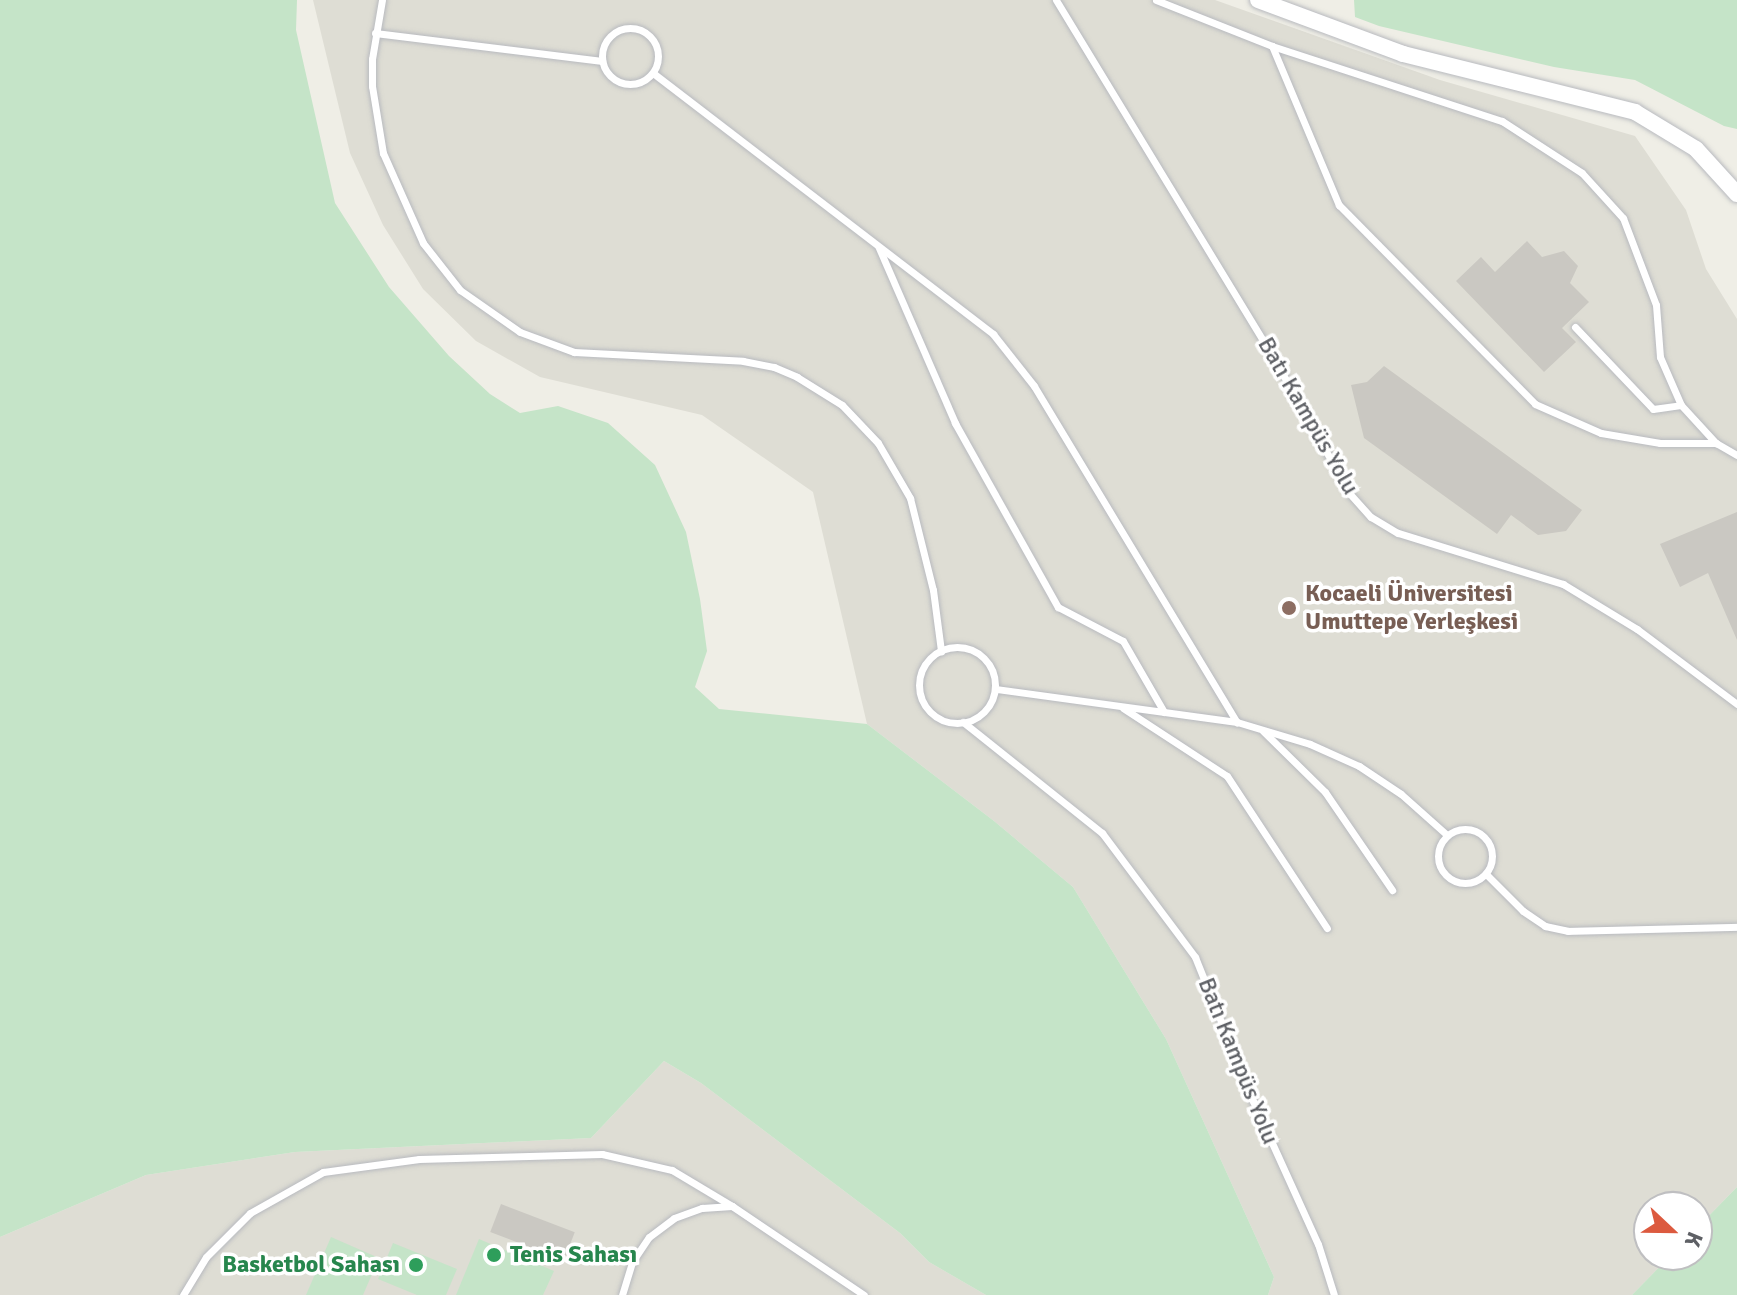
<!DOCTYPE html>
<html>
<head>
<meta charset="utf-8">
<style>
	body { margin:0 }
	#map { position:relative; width:1737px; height:1295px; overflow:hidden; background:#efeee6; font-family:Signika,sans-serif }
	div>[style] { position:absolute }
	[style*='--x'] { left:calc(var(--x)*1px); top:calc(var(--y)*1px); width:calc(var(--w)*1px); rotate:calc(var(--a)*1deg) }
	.education>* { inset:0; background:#deddd4 }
	.green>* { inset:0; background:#c5e4c8 }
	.building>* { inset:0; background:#cac8c2; transform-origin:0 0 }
	.roads { filter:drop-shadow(0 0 2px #b8babf) drop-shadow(0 0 2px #b8babf) }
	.service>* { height:7px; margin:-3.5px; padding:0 3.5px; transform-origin:3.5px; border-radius:3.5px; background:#fff }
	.service>.ring { margin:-3.5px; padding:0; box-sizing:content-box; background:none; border:7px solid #fff; border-radius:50% }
	.tertiary>* { height:16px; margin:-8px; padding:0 8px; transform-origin:8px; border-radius:8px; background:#fff }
	.dots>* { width:22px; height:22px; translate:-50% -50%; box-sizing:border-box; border:4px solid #fff; border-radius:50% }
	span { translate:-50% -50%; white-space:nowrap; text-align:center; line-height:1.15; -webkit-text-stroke:7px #fff; paint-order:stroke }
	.street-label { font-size:24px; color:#5e6065 }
	.education-label { font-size:24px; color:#785e54; font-weight:700 }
	.left { translate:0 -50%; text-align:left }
	.leisure-label { font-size:24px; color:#27864d; font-weight:700 }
	.right { translate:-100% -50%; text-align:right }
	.north { position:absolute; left:1633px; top:1191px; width:80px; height:80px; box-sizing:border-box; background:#fff; border:2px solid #bfbfc1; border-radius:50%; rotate:112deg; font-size:22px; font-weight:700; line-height:32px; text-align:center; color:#5e6065 }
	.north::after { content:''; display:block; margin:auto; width:28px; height:36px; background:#dc5a3f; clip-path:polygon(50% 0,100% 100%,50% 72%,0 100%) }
</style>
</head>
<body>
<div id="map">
	<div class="education">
		<div style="clip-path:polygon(313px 0,1215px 0,1440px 80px,1635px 136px,1686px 210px,1706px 269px,1737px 319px,1737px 1187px,1697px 1228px,1697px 1207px,1649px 1207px,1649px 1255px,1671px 1255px,1632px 1295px,1268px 1295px,1274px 1277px,1166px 1039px,1073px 887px,994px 821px,867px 724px,813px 492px,702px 415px,540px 377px,476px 341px,423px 289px,383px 225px,350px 153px)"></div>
		<div style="clip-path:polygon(664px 1061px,701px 1083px,900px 1233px,929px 1262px,986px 1295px,0 1295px,0 1237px,146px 1175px,295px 1152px,591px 1138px)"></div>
	</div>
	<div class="green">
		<div style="clip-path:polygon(0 0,297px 0,296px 30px,335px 203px,389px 287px,449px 356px,490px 394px,520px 413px,558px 406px,608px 423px,655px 465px,686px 532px,700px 599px,707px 651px,695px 687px,719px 709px,867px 724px,994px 821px,1073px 887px,1166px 1039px,1274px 1277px,1268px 1295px,986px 1295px,929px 1262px,900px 1233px,701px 1083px,664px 1061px,591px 1138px,295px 1152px,146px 1175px,0 1237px)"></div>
		<div style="clip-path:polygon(1354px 0,1737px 0,1737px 129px,1724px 126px,1635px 80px,1554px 67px,1379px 26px,1355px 17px)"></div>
		<div style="clip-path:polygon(1737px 1187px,1737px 1295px,1632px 1295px,1671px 1255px,1697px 1255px,1697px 1228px)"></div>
		<div style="clip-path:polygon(331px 1237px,379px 1258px,363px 1295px,306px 1295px)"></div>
		<div style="clip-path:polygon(479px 1239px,554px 1271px,543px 1295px,456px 1295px)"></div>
		<div style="clip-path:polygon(393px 1243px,457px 1269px,446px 1295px,417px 1295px,378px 1279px)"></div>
	</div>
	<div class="building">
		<div style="clip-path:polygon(1527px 241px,1542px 257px,1564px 251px,1578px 266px,1570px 283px,1589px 302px,1562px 328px,1576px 342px,1544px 372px,1456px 281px,1481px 257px,1495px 272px)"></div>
		<div style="clip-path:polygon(1384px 366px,1582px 510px,1566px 531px,1538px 535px,1511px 515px,1497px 534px,1364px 438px,1351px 385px,1367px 382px)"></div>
		<div style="clip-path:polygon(1737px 512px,1737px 640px,1708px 573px,1680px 587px,1660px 544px)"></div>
		<div style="left:501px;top:1204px;width:79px;height:30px;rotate:21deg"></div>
	</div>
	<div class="roads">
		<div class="service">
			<div style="--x:382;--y:0;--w:60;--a:99.6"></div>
			<div style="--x:372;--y:59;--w:27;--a:90"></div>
			<div style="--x:372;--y:86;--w:68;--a:80.7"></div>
			<div style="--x:383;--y:153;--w:98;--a:66"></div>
			<div style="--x:423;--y:243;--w:60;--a:51.8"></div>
			<div style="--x:460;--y:290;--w:73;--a:35"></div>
			<div style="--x:520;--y:332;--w:58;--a:20.3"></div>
			<div style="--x:574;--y:352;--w:169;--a:3"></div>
			<div style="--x:743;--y:361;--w:32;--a:11"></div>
			<div style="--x:774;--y:367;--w:25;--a:23"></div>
			<div style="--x:797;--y:377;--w:53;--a:31.9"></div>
			<div style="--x:842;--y:405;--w:52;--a:46.5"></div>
			<div style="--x:878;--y:443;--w:64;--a:59.8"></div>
			<div style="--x:910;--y:498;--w:95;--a:76"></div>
			<div style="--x:933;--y:590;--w:62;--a:82.5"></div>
			<div style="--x:1056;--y:0;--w:416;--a:58.7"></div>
			<div style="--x:1272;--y:355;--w:159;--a:60.7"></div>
			<div style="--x:1350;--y:494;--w:31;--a:48"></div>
			<div style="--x:1371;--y:517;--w:31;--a:31"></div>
			<div style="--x:1398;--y:533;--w:173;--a:17.2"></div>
			<div style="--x:1563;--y:584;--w:87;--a:31.3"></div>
			<div style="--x:1637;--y:629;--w:125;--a:36.9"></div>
			<div style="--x:1156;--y:0;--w:125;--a:21.6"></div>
			<div style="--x:1272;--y:46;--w:242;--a:18.1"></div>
			<div style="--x:1502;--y:121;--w:95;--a:33"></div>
			<div style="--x:1582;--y:173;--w:61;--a:47.7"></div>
			<div style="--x:1623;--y:218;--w:93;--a:69.2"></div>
			<div style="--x:1656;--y:305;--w:52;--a:85.6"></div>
			<div style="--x:1660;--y:357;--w:52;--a:66.4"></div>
			<div style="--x:1681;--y:405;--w:52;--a:47.4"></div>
			<div style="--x:1716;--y:443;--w:24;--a:30"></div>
			<div class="ring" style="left:602px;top:28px;width:49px;height:49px"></div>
			<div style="--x:375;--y:33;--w:229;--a:7"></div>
			<div style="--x:1272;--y:46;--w:173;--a:67.2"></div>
			<div style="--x:1339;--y:205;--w:279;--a:45.4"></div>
			<div style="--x:1535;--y:404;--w:72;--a:23.7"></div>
			<div style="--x:1601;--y:433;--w:60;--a:9.6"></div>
			<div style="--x:1660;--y:443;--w:56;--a:0"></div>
			<div style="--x:653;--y:73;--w:429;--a:37.5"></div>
			<div style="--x:993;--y:334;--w:66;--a:51.7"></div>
			<div style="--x:1034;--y:386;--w:393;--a:58.9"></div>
			<div style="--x:1237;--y:722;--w:244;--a:-172.2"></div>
			<div style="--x:879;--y:248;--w:191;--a:66.5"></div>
			<div style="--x:955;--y:423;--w:211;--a:60.8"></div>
			<div style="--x:1058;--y:607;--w:73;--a:27.6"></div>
			<div style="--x:1123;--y:641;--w:82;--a:60"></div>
			<div style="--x:1575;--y:327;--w:113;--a:46.4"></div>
			<div style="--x:1653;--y:409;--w:28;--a:-8"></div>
			<div class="ring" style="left:919px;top:647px;width:69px;height:69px"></div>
			<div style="--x:1123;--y:708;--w:124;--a:33.2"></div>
			<div style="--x:1227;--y:776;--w:182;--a:56.7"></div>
			<div style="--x:963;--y:722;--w:178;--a:38.6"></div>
			<div style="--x:1102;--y:833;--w:155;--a:53.1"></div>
			<div style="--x:1195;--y:957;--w:155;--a:68.1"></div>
			<div style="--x:1253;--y:1101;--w:157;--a:65.6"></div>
			<div style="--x:1318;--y:1244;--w:53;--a:72.6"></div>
			<div style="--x:1237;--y:722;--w:76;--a:16.8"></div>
			<div style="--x:1310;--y:744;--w:54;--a:24.2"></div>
			<div style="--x:1359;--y:766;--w:50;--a:33.7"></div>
			<div style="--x:1401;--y:794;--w:62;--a:41.7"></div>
			<div style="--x:1263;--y:731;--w:87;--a:44.5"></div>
			<div style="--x:1325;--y:792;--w:119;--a:55.6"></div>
			<div class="ring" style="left:1438px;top:829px;width:47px;height:47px"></div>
			<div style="--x:1486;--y:874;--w:52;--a:45"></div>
			<div style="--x:1523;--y:911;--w:27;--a:34"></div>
			<div style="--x:1545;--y:926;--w:24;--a:12"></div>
			<div style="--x:1568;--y:931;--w:169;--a:-1.4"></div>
			<div style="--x:183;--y:1295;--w:44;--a:-58.8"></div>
			<div style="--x:206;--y:1257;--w:62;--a:-45"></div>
			<div style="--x:250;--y:1213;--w:84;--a:-29.3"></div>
			<div style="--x:323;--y:1172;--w:97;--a:-7.7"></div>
			<div style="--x:419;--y:1159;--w:183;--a:-1.6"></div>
			<div style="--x:602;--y:1154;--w:72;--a:12.9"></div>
			<div style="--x:672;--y:1170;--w:70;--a:31"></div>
			<div style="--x:622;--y:1295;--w:34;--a:-73"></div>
			<div style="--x:632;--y:1262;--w:30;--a:-56"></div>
			<div style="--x:649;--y:1237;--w:31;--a:-37"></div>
			<div style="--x:674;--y:1218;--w:30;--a:-20"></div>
			<div style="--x:702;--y:1208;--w:30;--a:-4"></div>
			<div style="--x:732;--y:1206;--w:159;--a:34"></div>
		</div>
		<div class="tertiary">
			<div style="--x:1258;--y:0;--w:155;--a:20.4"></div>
			<div style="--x:1403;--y:54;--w:239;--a:14"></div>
			<div style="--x:1635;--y:112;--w:71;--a:31.2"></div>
			<div style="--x:1696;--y:149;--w:61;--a:47.7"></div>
		</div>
	</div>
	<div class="dots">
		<div style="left:1289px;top:608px;background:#8d6e63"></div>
		<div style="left:494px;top:1255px;background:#2e9e5b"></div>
		<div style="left:416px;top:1265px;background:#2e9e5b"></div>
	</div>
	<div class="street-label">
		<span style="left:1308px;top:416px;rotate:60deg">Batı Kampüs Yolu</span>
		<span style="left:1238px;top:1061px;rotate:68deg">Batı Kampüs Yolu</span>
	</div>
	<div class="education-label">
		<span class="left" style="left:1305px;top:608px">Kocaeli Üniversitesi<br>Umuttepe Yerleşkesi</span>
	</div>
	<div class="leisure-label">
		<span class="left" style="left:510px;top:1255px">Tenis Sahası</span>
		<span class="right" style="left:400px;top:1265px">Basketbol Sahası</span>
	</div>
	<div class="north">K</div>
</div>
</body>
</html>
